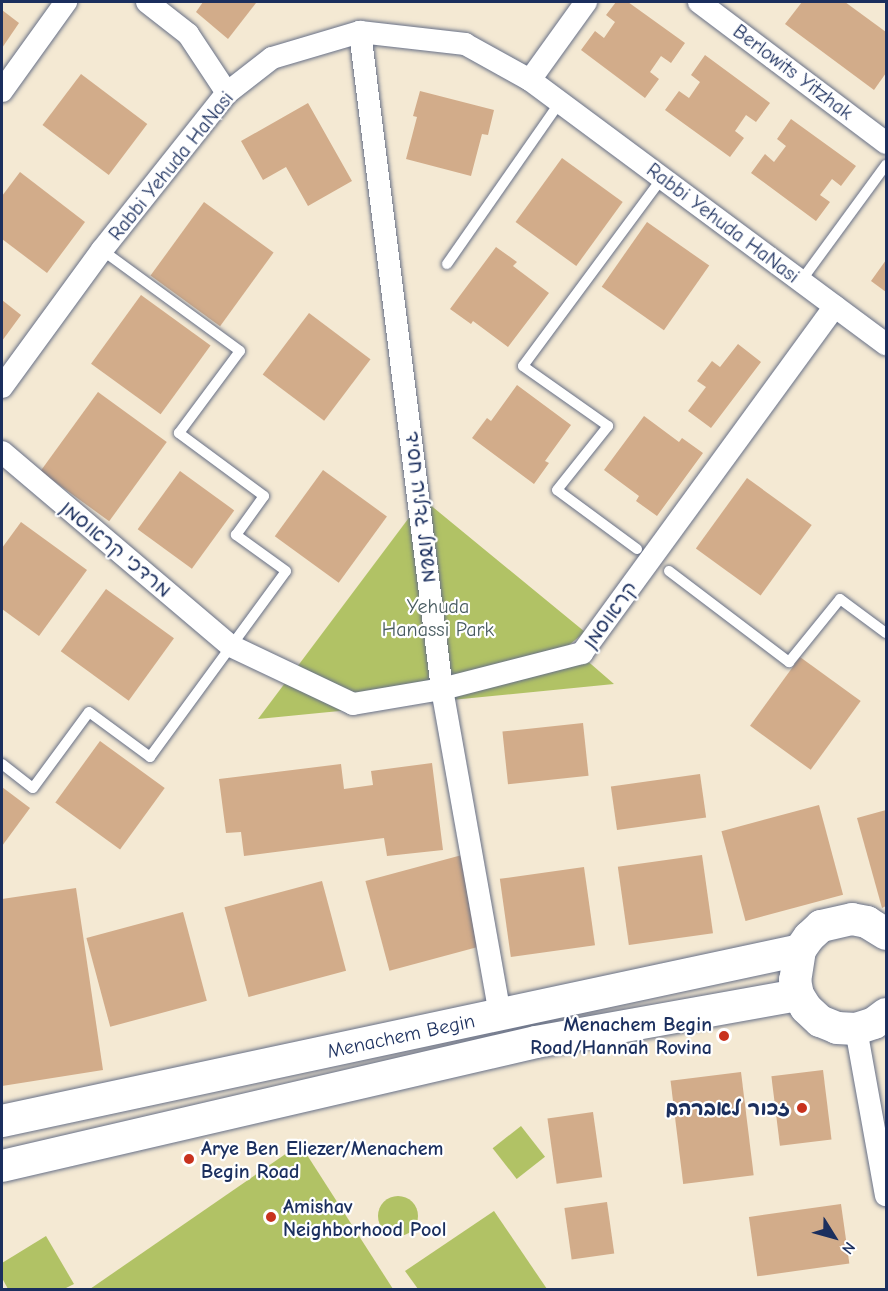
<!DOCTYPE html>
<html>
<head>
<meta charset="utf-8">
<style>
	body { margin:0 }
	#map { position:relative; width:888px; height:1291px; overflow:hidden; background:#f4e9d3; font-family:"Comic Neue","Playpen Sans Hebrew",sans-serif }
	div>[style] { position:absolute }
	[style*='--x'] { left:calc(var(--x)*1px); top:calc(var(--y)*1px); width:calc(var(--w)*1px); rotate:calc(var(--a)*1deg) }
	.green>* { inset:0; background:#b1c265; transform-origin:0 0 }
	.round { border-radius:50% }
	.building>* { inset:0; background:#d2ac8a; transform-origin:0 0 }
	.roads { filter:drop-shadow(0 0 2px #677087) drop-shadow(0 0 2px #677087) }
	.lane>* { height:10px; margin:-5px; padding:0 5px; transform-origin:5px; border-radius:5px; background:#fff }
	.street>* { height:22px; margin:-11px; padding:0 11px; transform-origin:11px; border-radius:11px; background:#fff }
	.secondary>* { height:32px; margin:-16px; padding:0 16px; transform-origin:16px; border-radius:16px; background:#fff }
	.dots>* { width:16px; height:16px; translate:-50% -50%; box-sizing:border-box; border:3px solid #fff; border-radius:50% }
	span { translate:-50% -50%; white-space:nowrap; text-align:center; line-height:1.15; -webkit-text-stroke:4.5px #fff; paint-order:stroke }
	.street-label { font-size:20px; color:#1b2f5e }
	.park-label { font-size:20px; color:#485b60 }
	.poi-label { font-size:20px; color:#1b2f5e; font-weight:700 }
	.right { translate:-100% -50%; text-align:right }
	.left { translate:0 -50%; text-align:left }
	.frame { position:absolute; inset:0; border:3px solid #1b2f5e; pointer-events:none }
	.north { position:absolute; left:804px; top:1207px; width:60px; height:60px; -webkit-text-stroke:4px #fff; paint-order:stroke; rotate:127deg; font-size:16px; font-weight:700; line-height:24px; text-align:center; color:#1b2f5e }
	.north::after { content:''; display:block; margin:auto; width:21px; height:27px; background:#1b2f5e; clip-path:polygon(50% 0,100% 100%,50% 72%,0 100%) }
</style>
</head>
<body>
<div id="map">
	<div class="green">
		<div style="clip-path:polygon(423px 499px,585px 632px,569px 645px,614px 684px,258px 719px)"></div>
		<div style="left:521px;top:1126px;width:39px;height:36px;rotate:52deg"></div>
		<div style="clip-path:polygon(300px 1144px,393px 1289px,90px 1289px)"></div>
		<div class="round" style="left:378px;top:1196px;width:40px;height:40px"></div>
		<div style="clip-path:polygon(494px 1211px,547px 1289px,418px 1289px,405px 1271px)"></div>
		<div style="clip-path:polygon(46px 1236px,74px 1284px,64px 1289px,8px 1289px,2px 1278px,2px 1263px)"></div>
	</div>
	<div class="building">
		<div style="clip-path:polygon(203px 2px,254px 2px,256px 3px,228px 39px,196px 12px)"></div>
		<div style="clip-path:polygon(616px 2px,628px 2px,685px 43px,671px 63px,661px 56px,650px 72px,659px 79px,645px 98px,581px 50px,595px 31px,604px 38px,615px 22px,606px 15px)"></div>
		<div style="clip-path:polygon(802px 2px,845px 2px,886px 32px,886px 73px,874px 90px,785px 24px)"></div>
		<div style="clip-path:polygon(2px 10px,19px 23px,2px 48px)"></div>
		<div style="clip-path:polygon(705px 55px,770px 103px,756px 122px,746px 115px,735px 131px,744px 138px,730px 157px,665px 110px,679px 91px,689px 98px,700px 82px,691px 75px)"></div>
		<div style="left:81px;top:74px;width:83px;height:64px;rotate:37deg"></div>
		<div style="clip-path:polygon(420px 91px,494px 110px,488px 135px,482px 134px,471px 176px,406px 159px,417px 117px,413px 116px)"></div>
		<div style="clip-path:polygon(308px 103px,352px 181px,308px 206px,286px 167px,263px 180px,241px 141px)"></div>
		<div style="clip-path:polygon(791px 119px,856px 166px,841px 186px,832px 179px,820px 195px,830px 202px,816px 221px,751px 173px,765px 154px,774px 162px,786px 146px,777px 139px)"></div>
		<div style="left:562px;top:158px;width:75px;height:79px;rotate:36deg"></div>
		<div style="clip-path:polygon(20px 172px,85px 222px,47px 273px,2px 239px,2px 196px)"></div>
		<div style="left:204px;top:202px;width:86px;height:91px;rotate:36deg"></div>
		<div style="left:647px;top:222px;width:76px;height:79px;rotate:35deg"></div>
		<div style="clip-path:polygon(496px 247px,517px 262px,513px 266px,549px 293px,508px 347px,473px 321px,471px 324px,450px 309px)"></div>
		<div style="clip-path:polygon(886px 260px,886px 292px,871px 281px)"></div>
		<div style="left:141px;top:295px;width:86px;height:85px;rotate:36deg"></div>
		<div style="clip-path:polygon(2px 300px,21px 315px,2px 341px)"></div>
		<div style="left:309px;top:313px;width:77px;height:77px;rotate:37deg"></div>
		<div style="clip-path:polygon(738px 344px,761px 362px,711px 428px,688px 411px,706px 387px,697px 381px,712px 361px,720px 367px)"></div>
		<div style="clip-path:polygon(517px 385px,571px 425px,545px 461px,549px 463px,534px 484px,472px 438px,487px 418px,491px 421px)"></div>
		<div style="left:98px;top:392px;width:85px;height:98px;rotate:36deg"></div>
		<div style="clip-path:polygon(644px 416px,679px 442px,682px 438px,703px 453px,657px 516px,636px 501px,639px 496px,604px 470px)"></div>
		<div style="left:323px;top:470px;width:79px;height:82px;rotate:36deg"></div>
		<div style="left:180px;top:471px;width:67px;height:72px;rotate:36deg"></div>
		<div style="left:747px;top:478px;width:80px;height:87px;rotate:36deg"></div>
		<div style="clip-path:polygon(21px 522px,87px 570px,39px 636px,2px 609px,2px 548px)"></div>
		<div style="left:106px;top:589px;width:84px;height:77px;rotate:36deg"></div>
		<div style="left:800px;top:657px;width:75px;height:85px;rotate:36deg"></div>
		<div style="left:583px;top:723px;width:53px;height:81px;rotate:84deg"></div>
		<div style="left:100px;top:741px;width:80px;height:76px;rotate:36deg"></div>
		<div style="clip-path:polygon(432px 763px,443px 850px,387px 856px,384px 838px,244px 856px,241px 832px,226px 833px,219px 779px,341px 764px,344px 789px,373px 785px,371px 771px)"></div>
		<div style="left:700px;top:774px;width:44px;height:90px;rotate:82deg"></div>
		<div style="clip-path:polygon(2px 787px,30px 808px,2px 846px)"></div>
		<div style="left:819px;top:805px;width:93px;height:101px;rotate:75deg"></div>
		<div style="clip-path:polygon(886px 810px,886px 906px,882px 908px,857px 818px)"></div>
		<div style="left:462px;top:855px;width:93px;height:100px;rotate:75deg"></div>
		<div style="left:702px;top:855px;width:79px;height:85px;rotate:82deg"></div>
		<div style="left:584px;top:867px;width:79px;height:85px;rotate:82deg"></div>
		<div style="left:322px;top:881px;width:93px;height:101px;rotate:75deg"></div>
		<div style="clip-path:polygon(76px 888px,103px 1070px,2px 1086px,2px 899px)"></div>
		<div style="left:183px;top:912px;width:92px;height:100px;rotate:75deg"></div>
		<div style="left:823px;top:1070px;width:70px;height:52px;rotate:83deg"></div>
		<div style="left:741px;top:1072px;width:104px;height:71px;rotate:83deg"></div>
		<div style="left:593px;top:1112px;width:66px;height:46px;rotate:82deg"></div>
		<div style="left:607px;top:1202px;width:52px;height:43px;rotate:82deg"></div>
		<div style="left:841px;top:1204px;width:60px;height:93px;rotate:82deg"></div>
	</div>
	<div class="roads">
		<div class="lane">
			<div style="--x:447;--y:264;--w:198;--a:-55.1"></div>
			<div style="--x:801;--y:281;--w:144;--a:-53.8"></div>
			<div style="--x:637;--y:549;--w:99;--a:-143.6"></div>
			<div style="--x:557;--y:490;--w:82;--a:-51.4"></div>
			<div style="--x:608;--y:426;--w:104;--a:-144.8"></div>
			<div style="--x:523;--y:366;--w:234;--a:-53.5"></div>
			<div style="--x:669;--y:571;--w:151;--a:37.2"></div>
			<div style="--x:789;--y:662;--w:81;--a:-51"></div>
			<div style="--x:840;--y:599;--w:57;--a:36.5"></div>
			<div style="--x:2;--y:764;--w:39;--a:38"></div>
			<div style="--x:33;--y:788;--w:94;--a:-53.6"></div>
			<div style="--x:89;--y:712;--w:76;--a:36.4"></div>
			<div style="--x:150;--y:757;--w:230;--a:-53.8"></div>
			<div style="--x:286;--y:571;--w:62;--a:-144.2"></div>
			<div style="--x:236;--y:535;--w:48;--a:-54.3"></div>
			<div style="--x:264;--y:496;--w:106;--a:-143.5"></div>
			<div style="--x:179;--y:433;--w:102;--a:-53.4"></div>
			<div style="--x:240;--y:351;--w:171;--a:-143.8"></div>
		</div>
		<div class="street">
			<div style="--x:147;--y:2;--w:52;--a:38"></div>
			<div style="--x:188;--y:34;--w:71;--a:56.5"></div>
			<div style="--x:699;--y:2;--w:234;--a:37"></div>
			<div style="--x:360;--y:32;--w:662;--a:82.89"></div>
			<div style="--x:442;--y:689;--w:331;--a:79.9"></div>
			<div style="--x:530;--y:80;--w:96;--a:-54.3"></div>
			<div style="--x:2;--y:91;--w:110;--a:-54.3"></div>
			<div style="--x:2;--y:387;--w:170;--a:-53.9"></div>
			<div style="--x:102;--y:250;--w:201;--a:-51.5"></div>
			<div style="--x:227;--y:93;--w:57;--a:-37.9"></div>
			<div style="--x:272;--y:58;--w:92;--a:-16.5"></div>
			<div style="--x:360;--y:32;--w:106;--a:6.5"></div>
			<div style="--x:465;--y:44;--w:74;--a:29"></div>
			<div style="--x:530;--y:80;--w:443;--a:36.6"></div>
			<div style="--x:2;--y:452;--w:300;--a:40.3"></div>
			<div style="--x:231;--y:646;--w:135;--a:25.4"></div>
			<div style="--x:353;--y:704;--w:90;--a:-9.6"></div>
			<div style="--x:442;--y:689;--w:145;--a:-14.4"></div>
			<div style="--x:582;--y:653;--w:429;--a:-53.9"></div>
			<div style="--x:856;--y:1029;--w:169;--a:79.8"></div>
		</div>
		<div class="secondary">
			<div style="--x:886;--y:934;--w:22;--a:-148"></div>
			<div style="--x:867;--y:922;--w:15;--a:-169"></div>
			<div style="--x:852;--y:919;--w:32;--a:167"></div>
			<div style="--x:821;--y:926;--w:16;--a:137"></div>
			<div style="--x:809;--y:937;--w:16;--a:125"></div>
			<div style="--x:800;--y:950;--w:30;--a:99"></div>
			<div style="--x:795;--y:980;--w:15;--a:79"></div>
			<div style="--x:798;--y:995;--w:15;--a:58"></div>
			<div style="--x:806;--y:1008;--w:19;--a:43"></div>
			<div style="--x:820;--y:1021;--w:18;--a:22"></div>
			<div style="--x:837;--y:1028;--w:19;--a:3"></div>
			<div style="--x:856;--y:1029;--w:19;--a:-18"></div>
			<div style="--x:874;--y:1023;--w:15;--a:-37"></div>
			<div style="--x:2;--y:1121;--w:816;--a:-12.09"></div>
			<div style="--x:2;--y:1166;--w:548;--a:-13.07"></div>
			<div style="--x:536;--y:1042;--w:266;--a:-10.2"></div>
		</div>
	</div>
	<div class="dots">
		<div style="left:724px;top:1036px;background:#c8321e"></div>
		<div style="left:802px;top:1108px;background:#c8321e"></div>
		<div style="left:189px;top:1159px;background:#c8321e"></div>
		<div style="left:271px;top:1217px;background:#c8321e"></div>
	</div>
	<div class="street-label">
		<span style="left:793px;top:72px;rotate:37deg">Berlowits Yitzhak</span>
		<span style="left:171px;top:166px;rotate:-51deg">Rabbi Yehuda HaNasi</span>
		<span style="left:723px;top:223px;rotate:37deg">Rabbi Yehuda HaNasi</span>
		<span style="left:421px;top:507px;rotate:83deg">משעול גדליה חסיד</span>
		<span style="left:116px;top:549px;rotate:40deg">מרדכי קראוסמן</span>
		<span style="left:610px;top:615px;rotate:-54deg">קראוסמן</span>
		<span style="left:401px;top:1036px;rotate:-12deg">Menachem Begin</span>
	</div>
	<div class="park-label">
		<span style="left:438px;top:618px">Yehuda<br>Hanassi Park</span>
	</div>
	<div class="poi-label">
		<span class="right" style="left:712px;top:1036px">Menachem Begin<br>Road/Hannah Rovina</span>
		<span class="right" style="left:790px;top:1108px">זכור לאברהם</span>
		<span class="left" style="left:201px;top:1160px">Arye Ben Eliezer/Menachem<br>Begin Road</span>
		<span class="left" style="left:283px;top:1218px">Amishav<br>Neighborhood Pool</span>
	</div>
	<div class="frame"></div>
	<div class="north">N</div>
</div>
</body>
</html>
